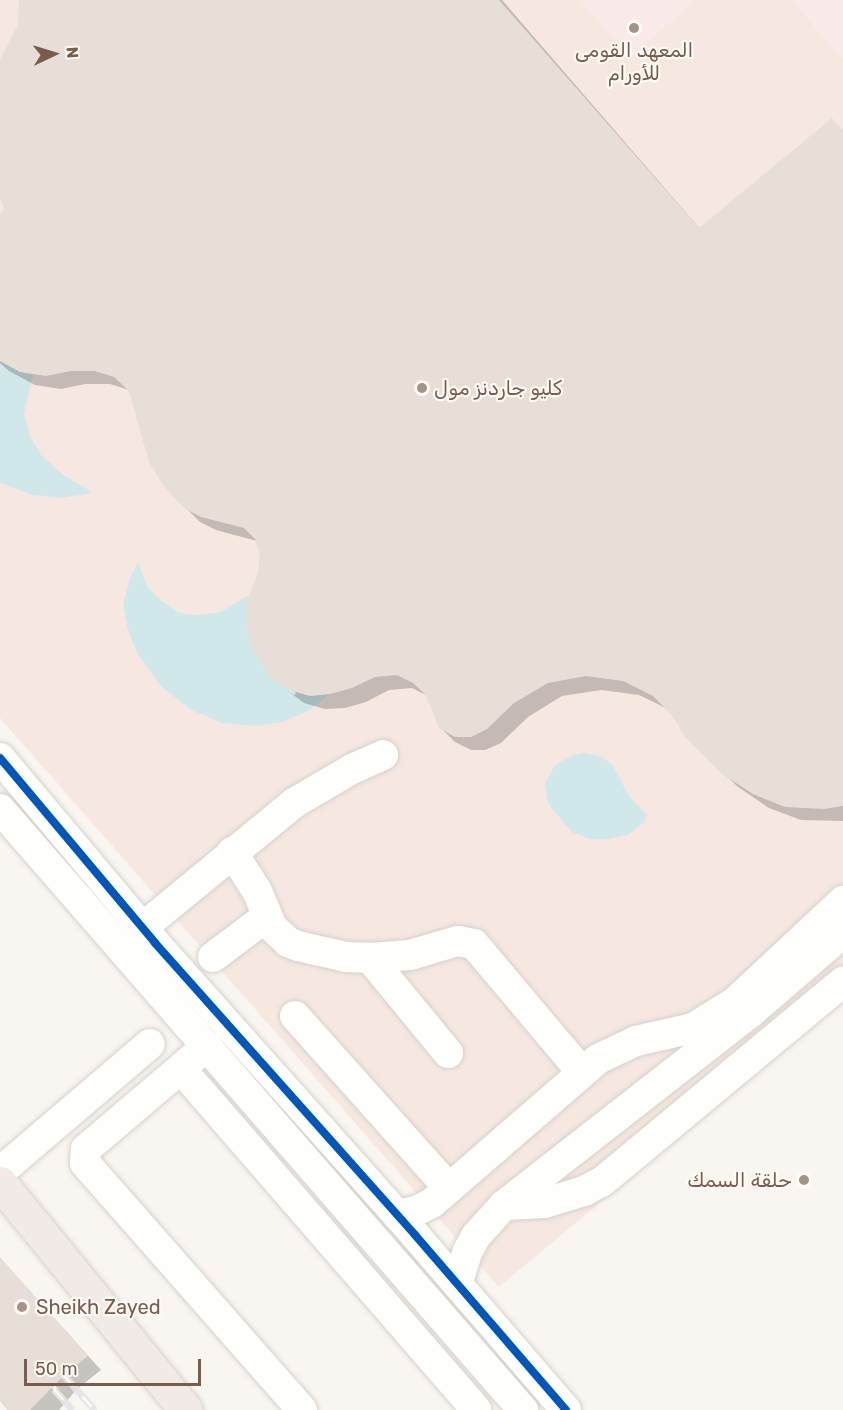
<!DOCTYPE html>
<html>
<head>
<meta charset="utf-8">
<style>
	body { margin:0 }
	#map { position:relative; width:843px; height:1410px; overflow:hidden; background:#f9f5f0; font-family:Rubik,Cairo,sans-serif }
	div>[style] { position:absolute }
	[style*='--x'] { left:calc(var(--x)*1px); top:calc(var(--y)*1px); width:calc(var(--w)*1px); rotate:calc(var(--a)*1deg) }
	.commercial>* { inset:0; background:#f6e8e1 }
	.medical>* { inset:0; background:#fae9e9 }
	.water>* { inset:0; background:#d0e8ea }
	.shadow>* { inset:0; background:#0003 }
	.building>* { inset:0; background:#e6ded7 }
	.roads { filter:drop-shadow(0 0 2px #d7d1cb) drop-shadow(0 0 2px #d7d1cb) }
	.minor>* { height:30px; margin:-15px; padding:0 15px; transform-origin:15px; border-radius:15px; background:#fefefd }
	.highway>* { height:33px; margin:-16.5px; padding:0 16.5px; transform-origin:16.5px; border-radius:16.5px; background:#f2eae7 }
	.rail>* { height:7px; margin-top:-3.5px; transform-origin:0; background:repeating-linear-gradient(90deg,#fffaf3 0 14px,#e6e3e7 0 28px); box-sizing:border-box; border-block:2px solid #e6e3e7 }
	.cycleway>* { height:8px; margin:-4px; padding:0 4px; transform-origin:4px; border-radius:4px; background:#0057b8 }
	.dots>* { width:16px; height:16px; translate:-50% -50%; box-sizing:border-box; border:3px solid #fffaf3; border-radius:50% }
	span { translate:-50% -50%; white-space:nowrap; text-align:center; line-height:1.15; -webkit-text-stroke:4.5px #fffaf3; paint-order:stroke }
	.poi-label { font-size:20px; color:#7a5c4d }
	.left { translate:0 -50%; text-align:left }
	.right { translate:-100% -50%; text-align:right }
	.north { position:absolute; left:24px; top:24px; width:60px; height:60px; -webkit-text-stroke:4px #fffaf3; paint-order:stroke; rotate:86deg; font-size:16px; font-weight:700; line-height:24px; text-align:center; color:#7a5c4d }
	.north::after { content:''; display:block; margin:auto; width:21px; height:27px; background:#7a5c4d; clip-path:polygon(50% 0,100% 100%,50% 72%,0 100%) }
	.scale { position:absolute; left:24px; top:1359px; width:177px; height:27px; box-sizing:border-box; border:3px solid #7a5c4d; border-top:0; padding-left:8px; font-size:18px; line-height:21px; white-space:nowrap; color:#7a5c4d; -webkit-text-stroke:4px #fffaf3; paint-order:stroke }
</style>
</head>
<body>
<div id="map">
	<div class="commercial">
		<div style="clip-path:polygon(0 0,581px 0,632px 57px,693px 0,792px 0,843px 58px,843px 1000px,499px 1287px,0 718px)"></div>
	</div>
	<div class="medical">
		<div style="clip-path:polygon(581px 0,693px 0,632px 57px)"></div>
		<div style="clip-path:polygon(792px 0,843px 0,843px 58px)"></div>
	</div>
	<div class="water">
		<div style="clip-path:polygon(0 361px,20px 372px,33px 374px,24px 414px,30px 436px,41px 455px,62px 474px,93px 493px,60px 498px,33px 495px,0 483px)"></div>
		<div style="clip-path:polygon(138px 563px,148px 588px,163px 602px,180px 613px,198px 615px,221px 612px,249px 595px,245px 606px,247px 632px,255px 654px,269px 675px,289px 690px,310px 696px,330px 694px,308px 711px,283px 722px,256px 726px,222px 723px,191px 710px,162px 687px,138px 655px,128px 631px,123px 604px,130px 578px)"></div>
		<div style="clip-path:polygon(585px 753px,600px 756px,612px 764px,629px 796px,647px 815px,643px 823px,628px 835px,609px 839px,589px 839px,572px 832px,548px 804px,545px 784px,554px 766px,573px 755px)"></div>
	</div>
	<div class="shadow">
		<div style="clip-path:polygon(20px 0,502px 0,700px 229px,832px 120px,843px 131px,843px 821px,801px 820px,769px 808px,738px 787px,701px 751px,668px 709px,639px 695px,601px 690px,562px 696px,528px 717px,501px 743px,485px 750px,471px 750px,455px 742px,440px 727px,428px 696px,412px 688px,389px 690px,366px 702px,345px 708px,325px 709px,304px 703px,284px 688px,294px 695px,296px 693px,277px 679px,259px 574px,261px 554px,257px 541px,216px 530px,200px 522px,185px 507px,129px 390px,110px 384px,85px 384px,61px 389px,35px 385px,9px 371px,0 363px,0 219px,6px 210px,0 196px,0 61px,19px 25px)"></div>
		<div style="clip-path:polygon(0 1258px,101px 1370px,77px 1389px,59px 1410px,9px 1410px,0 1399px)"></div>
	</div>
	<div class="building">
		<div style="clip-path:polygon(19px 0,499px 0,699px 228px,832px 118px,843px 131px,843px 806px,824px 809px,785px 807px,753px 794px,722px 774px,685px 737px,671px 714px,653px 696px,623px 681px,586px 676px,548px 683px,514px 703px,487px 729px,471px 737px,455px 737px,439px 728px,425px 694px,413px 683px,397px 675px,375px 677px,352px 688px,330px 694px,310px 696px,289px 690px,269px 675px,255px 654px,247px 632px,245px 606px,258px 573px,260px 554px,255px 539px,244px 528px,201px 517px,184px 508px,163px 485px,149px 462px,129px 391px,114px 377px,95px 371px,71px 371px,46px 376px,20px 372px,0 361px,0 215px,4px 209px,0 198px,0 59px,18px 25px)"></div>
		<div style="clip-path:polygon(0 1257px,88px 1356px,64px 1375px,30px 1410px,7px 1410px,0 1401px)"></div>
	</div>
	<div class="roads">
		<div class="minor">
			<div style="--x:0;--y:758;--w:241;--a:50"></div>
			<div style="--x:155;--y:943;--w:391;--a:48.3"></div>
			<div style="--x:415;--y:1235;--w:231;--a:49.2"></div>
			<div style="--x:0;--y:809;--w:797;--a:48.97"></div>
			<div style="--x:232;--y:852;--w:46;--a:57.3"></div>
			<div style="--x:257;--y:891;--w:39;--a:67"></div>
			<div style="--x:272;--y:927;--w:22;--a:43"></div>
			<div style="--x:288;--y:942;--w:11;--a:22"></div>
			<div style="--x:298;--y:946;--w:49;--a:12.9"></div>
			<div style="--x:346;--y:957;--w:24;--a:2"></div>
			<div style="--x:370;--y:958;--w:40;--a:-4.3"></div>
			<div style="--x:410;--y:955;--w:50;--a:-16.3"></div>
			<div style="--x:458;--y:941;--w:16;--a:11"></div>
			<div style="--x:474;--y:944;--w:166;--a:49.9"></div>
			<div style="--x:142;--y:928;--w:197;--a:-39.4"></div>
			<div style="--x:294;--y:803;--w:67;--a:-30.4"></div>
			<div style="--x:352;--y:769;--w:34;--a:-24"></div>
			<div style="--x:213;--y:957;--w:66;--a:-37"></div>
			<div style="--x:370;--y:958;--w:123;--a:50.6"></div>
			<div style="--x:295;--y:1016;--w:231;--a:48.2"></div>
			<div style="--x:207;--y:1046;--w:159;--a:139.6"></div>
			<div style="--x:86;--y:1149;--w:14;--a:94"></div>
			<div style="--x:85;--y:1163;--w:329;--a:48.7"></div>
			<div style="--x:181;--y:1069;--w:451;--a:49.1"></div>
			<div style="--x:0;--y:1172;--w:197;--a:-40.5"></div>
			<div style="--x:504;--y:1205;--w:41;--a:-2.8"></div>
			<div style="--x:545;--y:1203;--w:41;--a:-17.1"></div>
			<div style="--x:584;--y:1191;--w:21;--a:-28"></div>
			<div style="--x:603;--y:1181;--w:312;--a:-39.7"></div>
			<div style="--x:397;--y:1215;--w:19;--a:-12"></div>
			<div style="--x:416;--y:1211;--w:18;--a:-27"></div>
			<div style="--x:432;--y:1203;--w:220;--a:-40.9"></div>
			<div style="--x:598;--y:1059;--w:42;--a:-25.3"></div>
			<div style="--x:636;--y:1041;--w:58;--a:-12.8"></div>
			<div style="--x:693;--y:1028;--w:49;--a:-31.8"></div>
			<div style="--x:735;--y:1002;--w:148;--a:-43.1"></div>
			<div style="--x:457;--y:1284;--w:35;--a:-72"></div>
			<div style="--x:468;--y:1251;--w:17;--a:-62"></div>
			<div style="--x:476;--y:1236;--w:42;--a:-47.9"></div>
			<div style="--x:504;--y:1205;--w:313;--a:-38"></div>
			<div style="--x:751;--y:1012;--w:121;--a:-40.7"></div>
		</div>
		<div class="highway">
			<div style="--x:0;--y:1183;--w:293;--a:50.7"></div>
		</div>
	</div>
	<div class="rail">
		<div style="--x:64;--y:1375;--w:47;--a:48.5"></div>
		<div style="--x:56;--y:1386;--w:4;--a:124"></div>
		<div style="--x:54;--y:1389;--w:28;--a:48"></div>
	</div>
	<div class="cycleway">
		<div style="--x:0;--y:758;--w:241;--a:50"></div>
		<div style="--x:155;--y:943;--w:391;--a:48.3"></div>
		<div style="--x:415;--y:1235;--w:231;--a:49.2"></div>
	</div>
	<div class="dots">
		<div style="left:634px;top:28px;background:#a69286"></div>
		<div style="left:422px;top:388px;background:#a69286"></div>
		<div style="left:804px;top:1180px;background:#a69286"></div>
		<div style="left:22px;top:1307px;background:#a69286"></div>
	</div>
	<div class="poi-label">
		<span style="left:634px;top:62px">المعهد القومى<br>للأورام</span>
		<span class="left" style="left:434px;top:388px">كليو جاردنز مول</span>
		<span class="right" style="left:792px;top:1180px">حلقة السمك</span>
		<span class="left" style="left:36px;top:1307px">Sheikh Zayed</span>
	</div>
	<div class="north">N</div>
	<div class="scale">50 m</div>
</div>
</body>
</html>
